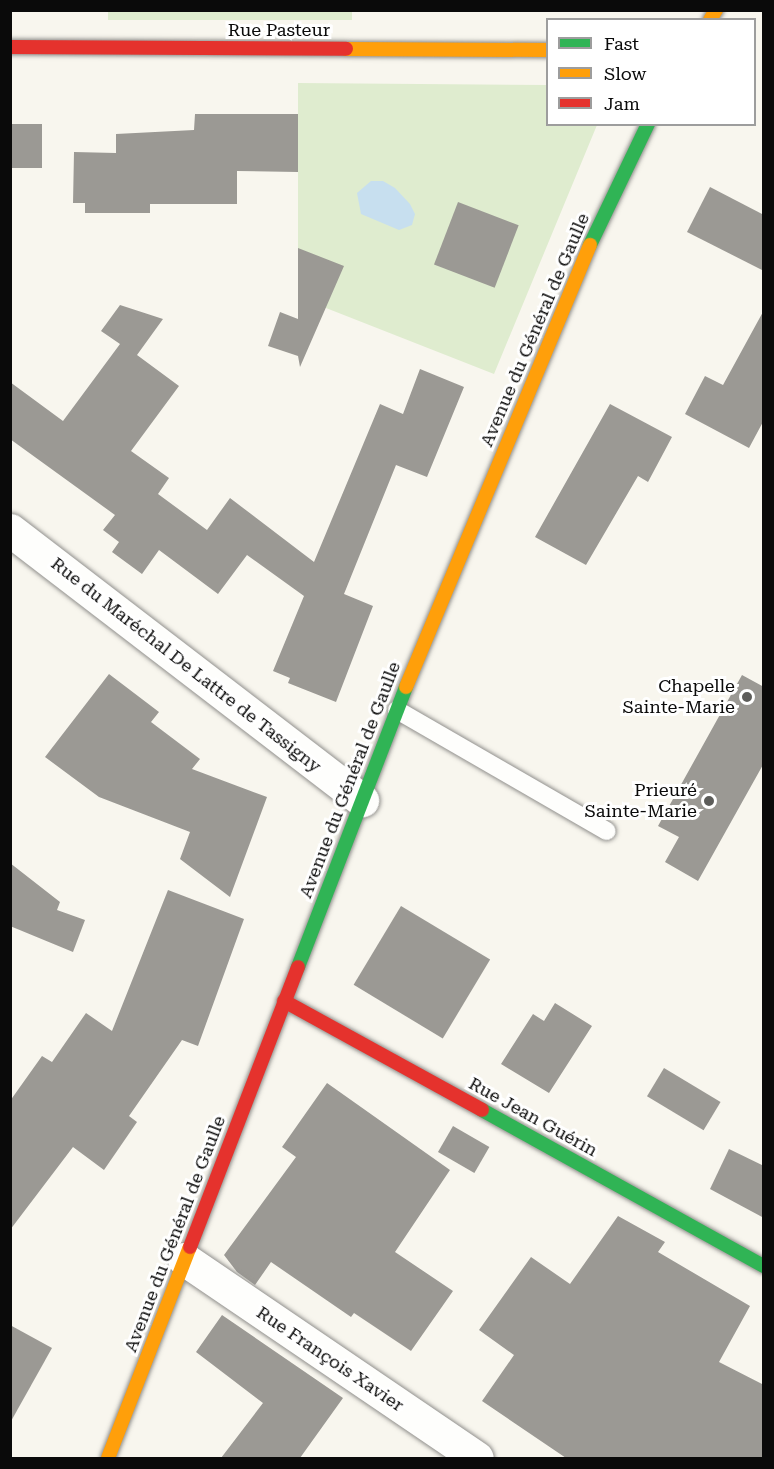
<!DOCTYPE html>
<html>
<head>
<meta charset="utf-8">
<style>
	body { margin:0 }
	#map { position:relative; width:774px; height:1469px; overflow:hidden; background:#f8f6ee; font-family:"Roboto Serif",serif }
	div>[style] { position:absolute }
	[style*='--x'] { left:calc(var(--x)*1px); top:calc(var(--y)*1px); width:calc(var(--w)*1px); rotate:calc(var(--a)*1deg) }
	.green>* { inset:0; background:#dfeccf; transform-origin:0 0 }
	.water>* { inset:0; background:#c7dfef }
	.building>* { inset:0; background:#9b9994; transform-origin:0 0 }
	.roads { filter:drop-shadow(0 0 2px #91908d) drop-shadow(0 0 2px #91908d) }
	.lane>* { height:18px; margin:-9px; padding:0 9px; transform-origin:9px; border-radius:9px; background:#fefefc }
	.street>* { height:33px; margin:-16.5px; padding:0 16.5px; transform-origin:16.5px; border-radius:16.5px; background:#fefefc }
	.fast>* { height:14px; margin:-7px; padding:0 7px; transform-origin:7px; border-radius:7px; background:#30b455 }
	.slow>* { height:14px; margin:-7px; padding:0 7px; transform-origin:7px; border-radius:7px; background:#ff9f0a }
	.jam>* { height:14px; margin:-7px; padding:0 7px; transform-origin:7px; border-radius:7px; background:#e5322d }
	.dots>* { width:16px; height:16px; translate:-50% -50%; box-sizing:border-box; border:3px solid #fff; border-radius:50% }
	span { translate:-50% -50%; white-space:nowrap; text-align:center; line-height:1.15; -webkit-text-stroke:6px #fff; paint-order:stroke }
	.street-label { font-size:18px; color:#0a0a0a }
	.poi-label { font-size:18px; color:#0a0a0a }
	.right { translate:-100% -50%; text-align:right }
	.frame { position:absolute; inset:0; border:12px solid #0a0a0a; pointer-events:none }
	.legend { position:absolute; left:546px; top:18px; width:210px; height:108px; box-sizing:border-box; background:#fff; border:2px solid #9d9d9d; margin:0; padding:8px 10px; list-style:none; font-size:18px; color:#0a0a0a }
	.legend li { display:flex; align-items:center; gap:12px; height:30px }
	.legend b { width:30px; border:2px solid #9d9d9d }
</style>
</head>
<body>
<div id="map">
	<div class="green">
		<div style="left:108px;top:11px;width:244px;height:9px"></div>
		<div style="clip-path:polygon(298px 83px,547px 85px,548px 124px,597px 125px,494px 374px,298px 297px)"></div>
	</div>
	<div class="water">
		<div style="clip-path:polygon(371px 181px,383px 181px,395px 188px,410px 204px,415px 214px,412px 225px,399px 230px,361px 214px,357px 193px)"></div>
	</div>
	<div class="building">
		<div style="clip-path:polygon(195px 114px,298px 114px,298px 172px,237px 171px,237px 204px,150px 204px,150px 213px,85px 213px,85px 203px,73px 203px,74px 152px,116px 153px,116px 134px,194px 130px)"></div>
		<div style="left:10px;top:124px;width:32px;height:44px"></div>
		<div style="clip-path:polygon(710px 187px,764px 215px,764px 271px,687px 232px)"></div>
		<div style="left:458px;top:202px;width:65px;height:67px;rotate:21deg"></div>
		<div style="clip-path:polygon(298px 248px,344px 266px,300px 367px,298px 356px,268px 346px,280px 312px,298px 319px)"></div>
		<div style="clip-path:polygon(120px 305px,163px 319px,137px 355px,179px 386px,131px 451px,169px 478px,158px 494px,207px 530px,230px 498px,314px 562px,380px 404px,403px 414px,420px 369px,464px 387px,427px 477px,396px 465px,344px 594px,373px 606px,336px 702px,288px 683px,290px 678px,273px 671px,304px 596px,247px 555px,218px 594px,159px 550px,142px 574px,112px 552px,119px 542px,103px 530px,115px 515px,10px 439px,10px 382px,63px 421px,120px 344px,101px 331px)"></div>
		<div style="clip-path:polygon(764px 310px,764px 420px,749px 448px,685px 414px,705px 376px,723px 385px)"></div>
		<div style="clip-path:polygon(610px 404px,672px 437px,648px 482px,638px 476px,586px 565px,535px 537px)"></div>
		<div style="clip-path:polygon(109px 674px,159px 712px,151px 722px,200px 759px,192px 769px,267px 797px,230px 897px,180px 859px,190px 832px,99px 797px,45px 757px)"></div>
		<div style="clip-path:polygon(742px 675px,764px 687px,764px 763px,698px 881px,665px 862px,679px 837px,658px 826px)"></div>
		<div style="clip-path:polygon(10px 863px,60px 902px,57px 910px,85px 920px,73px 952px,10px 926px)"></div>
		<div style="clip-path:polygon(168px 890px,244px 919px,198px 1046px,182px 1040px,129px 1116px,137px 1122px,104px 1170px,73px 1147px,10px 1230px,10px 1101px,42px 1056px,52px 1062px,86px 1013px,112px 1031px)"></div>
		<div style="left:401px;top:906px;width:104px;height:92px;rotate:31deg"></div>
		<div style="clip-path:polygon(555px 1003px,592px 1026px,549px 1093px,501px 1064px,533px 1014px,544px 1021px)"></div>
		<div style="left:664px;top:1068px;width:66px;height:33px;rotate:31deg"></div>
		<div style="clip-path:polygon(327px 1083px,450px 1170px,395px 1252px,453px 1291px,411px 1351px,354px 1313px,351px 1317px,271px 1262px,255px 1285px,237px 1272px,224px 1255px,296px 1157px,282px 1147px)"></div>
		<div style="left:453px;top:1126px;width:42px;height:30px;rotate:30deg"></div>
		<div style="clip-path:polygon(729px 1149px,764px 1166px,764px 1218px,710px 1189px)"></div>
		<div style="clip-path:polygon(618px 1216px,665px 1242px,658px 1252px,750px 1306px,719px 1362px,764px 1385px,764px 1458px,566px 1458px,482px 1401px,514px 1355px,479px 1330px,531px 1257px,570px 1284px)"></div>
		<div style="clip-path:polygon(222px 1315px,343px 1398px,300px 1458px,221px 1458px,263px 1403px,196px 1352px)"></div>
		<div style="clip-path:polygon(10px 1325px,52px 1348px,10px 1423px)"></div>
	</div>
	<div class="roads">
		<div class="lane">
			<div style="--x:397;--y:710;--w:242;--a:30"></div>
		</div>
		<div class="street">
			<div style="--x:10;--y:530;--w:444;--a:37.5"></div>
			<div style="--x:184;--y:1259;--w:354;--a:34.2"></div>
		</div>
		<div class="fast">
			<div style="--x:590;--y:245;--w:134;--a:-64.4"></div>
			<div style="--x:298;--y:967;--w:300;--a:-68.9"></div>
			<div style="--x:482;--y:1110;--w:322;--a:29"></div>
		</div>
		<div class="slow">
			<div style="--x:710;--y:20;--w:12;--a:-59"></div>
			<div style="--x:346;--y:49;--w:202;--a:0.3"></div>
			<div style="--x:406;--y:687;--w:479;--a:-67.4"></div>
			<div style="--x:108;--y:1458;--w:226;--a:-68.8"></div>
		</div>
		<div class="jam">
			<div style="--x:10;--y:47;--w:336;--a:0.3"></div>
			<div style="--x:284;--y:1001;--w:226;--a:28.8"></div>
			<div style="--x:190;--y:1247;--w:300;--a:-68.9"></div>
		</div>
	</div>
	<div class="dots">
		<div style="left:747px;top:697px;background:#5d5d5a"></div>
		<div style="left:709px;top:801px;background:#5d5d5a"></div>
	</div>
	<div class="street-label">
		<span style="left:279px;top:30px">Rue Pasteur</span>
		<span style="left:535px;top:330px;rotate:-67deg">Avenue du Général de Gaulle</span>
		<span style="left:186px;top:665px;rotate:38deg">Rue du Maréchal De Lattre de Tassigny</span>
		<span style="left:350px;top:780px;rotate:-69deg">Avenue du Général de Gaulle</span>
		<span style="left:533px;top:1117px;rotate:29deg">Rue Jean Guérin</span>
		<span style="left:175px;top:1234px;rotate:-69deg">Avenue du Général de Gaulle</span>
		<span style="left:330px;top:1359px;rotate:34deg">Rue François Xavier</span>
	</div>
	<div class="poi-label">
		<span class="right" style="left:735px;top:697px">Chapelle<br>Sainte-Marie</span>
		<span class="right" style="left:697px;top:801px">Prieuré<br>Sainte-Marie</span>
	</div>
	<div class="frame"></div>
	<ul class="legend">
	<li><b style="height:8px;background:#30b455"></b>Fast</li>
	<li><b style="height:8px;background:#ff9f0a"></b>Slow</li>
	<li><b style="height:8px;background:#e5322d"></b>Jam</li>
	</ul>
</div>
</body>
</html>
